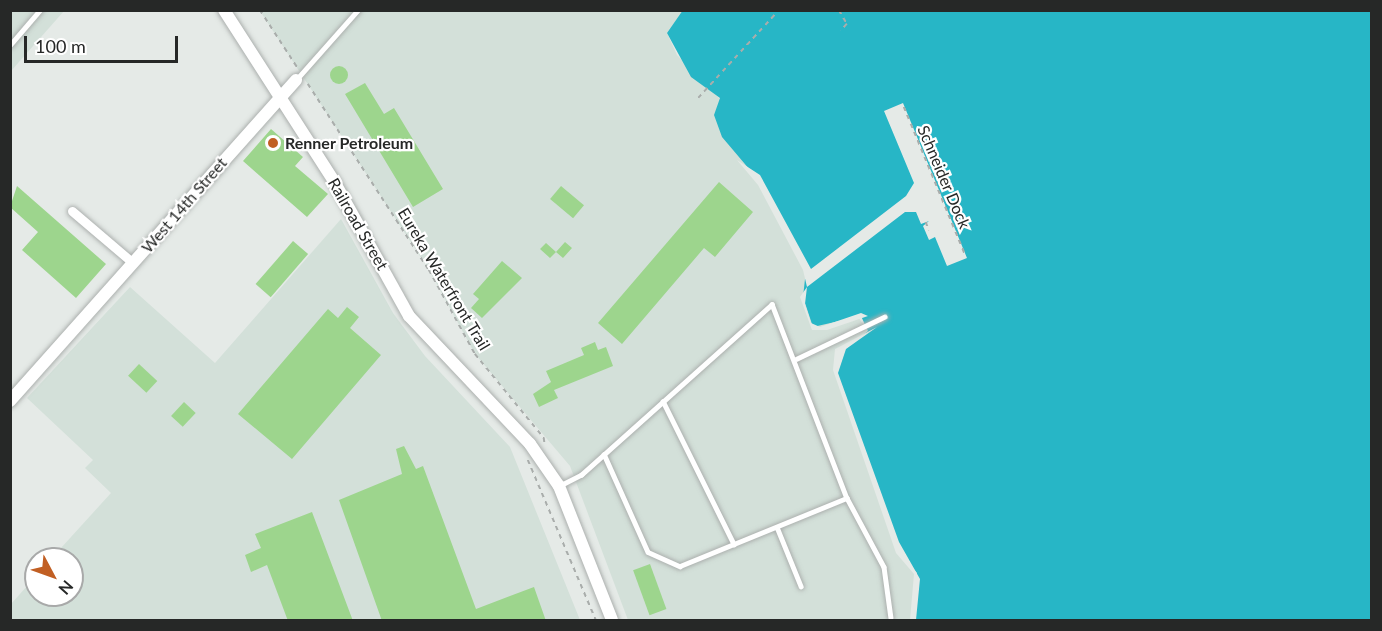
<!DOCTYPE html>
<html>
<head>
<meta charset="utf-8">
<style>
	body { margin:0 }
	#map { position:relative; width:1382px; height:631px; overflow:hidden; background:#e5eae7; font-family:Lato,sans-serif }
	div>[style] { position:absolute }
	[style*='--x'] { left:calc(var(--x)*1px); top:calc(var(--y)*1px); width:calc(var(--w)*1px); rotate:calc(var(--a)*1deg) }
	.built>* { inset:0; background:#d3e0d9 }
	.water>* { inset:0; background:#27b6c6 }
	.pier>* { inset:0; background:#e5eae7 }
	.building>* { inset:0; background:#9dd58d; transform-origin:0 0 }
	.round { border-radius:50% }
	.path>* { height:1.5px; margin-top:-0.75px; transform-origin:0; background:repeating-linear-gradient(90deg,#a9adab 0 4.5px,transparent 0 9px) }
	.roads { filter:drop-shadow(0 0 2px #acb0ae) drop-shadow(0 0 2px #acb0ae) }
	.service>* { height:4.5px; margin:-2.25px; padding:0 2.25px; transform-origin:2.25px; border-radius:2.25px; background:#fff }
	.minor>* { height:9px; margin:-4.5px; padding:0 4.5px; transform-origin:4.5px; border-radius:4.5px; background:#fff }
	.tertiary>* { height:12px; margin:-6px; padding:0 6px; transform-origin:6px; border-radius:6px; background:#fff }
	.dots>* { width:16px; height:16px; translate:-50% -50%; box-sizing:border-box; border:3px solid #fff; border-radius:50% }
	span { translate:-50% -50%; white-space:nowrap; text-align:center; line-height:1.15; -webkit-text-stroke:4.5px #fff; paint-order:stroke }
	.poi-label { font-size:16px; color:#262827; font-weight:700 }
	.left { translate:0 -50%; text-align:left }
	.street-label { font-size:16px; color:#262827 }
	.frame { position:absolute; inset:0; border:12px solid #262827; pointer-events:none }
	.north { position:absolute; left:24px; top:547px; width:60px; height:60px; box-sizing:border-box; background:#fff; border:2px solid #a8a9a9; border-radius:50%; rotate:131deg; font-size:16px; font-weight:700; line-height:24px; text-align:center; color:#262827 }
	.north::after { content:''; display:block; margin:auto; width:21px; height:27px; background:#c15f23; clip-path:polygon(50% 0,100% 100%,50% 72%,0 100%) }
	.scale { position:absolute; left:24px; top:36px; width:154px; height:27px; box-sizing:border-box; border:3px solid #262827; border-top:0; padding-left:8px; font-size:18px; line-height:21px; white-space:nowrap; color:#262827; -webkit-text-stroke:4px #fff; paint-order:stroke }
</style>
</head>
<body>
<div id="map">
	<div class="built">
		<div style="clip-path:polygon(11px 11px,64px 11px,11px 71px)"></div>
		<div style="clip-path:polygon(260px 11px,683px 11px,667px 33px,677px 55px,720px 99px,715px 115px,868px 331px,917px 573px,913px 620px,628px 620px,570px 466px,475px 354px,429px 270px)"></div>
		<div style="clip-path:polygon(341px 219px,393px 313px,425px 356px,510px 447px,580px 620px,11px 620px,11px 604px,36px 576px,36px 595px,72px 595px,72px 559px,51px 559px,111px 493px,85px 468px,93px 460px,27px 398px,130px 287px,215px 363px)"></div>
	</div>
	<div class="water">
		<div style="clip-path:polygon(683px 10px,1371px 11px,1371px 620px,913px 620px,917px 573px,899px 552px,836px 373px,835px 357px,868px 331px,861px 316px,813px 327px,803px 297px,806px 270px,761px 183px,722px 137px,714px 115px,720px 98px,691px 77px,667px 33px)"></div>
	</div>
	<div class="pier">
		<div style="clip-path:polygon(903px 103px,967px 258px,947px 266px,935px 237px,929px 240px,923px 226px,929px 221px,921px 224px,916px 212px,905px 212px,807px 287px,805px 304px,811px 323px,820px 327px,861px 313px,868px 316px,827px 330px,812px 330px,800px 297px,807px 287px,803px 270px,758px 185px,737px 160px,760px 175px,811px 269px,906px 196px,914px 183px,884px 111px)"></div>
		<div style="clip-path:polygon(877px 327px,846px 349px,838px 373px,899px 542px,920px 579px,916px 620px,910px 620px,914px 574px,896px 553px,833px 370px,835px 349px)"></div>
	</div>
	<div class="building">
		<div class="round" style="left:330px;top:66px;width:18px;height:18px"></div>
		<div style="clip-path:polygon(365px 83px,384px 114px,394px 108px,443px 189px,413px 207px,345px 94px)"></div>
		<div style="clip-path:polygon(271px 129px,303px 157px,295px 166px,328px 194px,307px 217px,243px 161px)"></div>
		<div style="clip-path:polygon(719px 182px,753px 212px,715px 257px,704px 248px,622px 344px,598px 323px)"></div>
		<div style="clip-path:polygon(17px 186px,106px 264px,76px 298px,22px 250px,38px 232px,10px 207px)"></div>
		<div style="left:561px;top:186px;width:30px;height:17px;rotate:40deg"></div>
		<div style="left:293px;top:241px;width:20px;height:57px;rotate:41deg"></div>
		<div style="clip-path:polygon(565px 242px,572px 248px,563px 258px,556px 252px,550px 258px,540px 249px,546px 243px,556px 252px)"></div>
		<div style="clip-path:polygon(502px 261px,522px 278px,482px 318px,471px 308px,479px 299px,473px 294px)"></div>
		<div style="clip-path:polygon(347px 307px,359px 317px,350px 328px,381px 355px,292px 459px,238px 414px,328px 309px,338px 318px)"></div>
		<div style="clip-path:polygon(595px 342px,598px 350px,606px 347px,613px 366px,554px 390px,558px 398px,539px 407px,533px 394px,551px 382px,546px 371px,584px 355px,581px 348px)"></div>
		<div style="left:139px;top:364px;width:25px;height:16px;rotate:43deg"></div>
		<div style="left:184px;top:402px;width:16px;height:19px;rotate:43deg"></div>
		<div style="clip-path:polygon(404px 446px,416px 469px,423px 466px,476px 609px,534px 587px,546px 621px,382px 621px,339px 500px,402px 474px,396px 449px)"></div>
		<div style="clip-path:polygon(312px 512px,353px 621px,288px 621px,267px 565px,251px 572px,245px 555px,261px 548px,255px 534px)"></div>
		<div style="left:650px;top:564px;width:48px;height:18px;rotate:70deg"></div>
	</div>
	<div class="path">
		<div style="--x:260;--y:10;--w:68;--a:57"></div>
		<div style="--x:839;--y:10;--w:16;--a:60"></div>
		<div style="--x:847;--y:24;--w:9;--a:131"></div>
		<div style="--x:308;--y:84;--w:222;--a:57"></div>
		<div style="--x:429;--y:270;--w:96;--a:61.3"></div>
		<div style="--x:475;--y:354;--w:109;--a:50.6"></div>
		<div style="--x:544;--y:438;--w:8;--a:83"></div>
		<div style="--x:698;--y:98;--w:117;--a:-47.4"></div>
		<div style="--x:904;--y:107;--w:159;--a:67.5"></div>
		<div style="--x:926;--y:222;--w:9;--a:72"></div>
		<div style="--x:528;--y:460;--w:174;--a:67"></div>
	</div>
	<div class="roads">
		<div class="service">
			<div style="--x:10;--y:45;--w:46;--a:-49.4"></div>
			<div style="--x:296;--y:80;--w:94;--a:-48.5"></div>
			<div style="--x:796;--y:359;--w:98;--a:-25.5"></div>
			<div style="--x:663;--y:401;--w:160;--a:63.6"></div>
			<div style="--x:604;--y:454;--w:107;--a:65.8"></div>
			<div style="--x:648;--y:552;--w:35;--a:24"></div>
			<div style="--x:680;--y:566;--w:180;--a:-22.2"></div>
			<div style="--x:559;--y:486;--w:25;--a:-27"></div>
			<div style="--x:581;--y:475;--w:256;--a:-41.8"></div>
			<div style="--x:772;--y:304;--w:208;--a:68.9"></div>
			<div style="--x:847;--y:498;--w:78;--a:61.8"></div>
			<div style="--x:884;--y:567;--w:51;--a:82.2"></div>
			<div style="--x:777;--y:527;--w:64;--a:67.9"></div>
		</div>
		<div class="minor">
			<div style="--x:72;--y:211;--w:80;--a:40.4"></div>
		</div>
		<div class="tertiary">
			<div style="--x:224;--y:10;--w:206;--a:57.3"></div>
			<div style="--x:335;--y:183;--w:152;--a:60.9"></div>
			<div style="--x:409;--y:316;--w:176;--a:46.6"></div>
			<div style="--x:530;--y:444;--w:51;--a:55.4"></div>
			<div style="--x:559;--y:486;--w:144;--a:68.4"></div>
			<div style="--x:10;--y:401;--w:430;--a:-48.3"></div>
		</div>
	</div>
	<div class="dots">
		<div style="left:273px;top:143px;background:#c15f23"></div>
	</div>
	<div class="poi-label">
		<span class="left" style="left:285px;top:143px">Renner Petroleum</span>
	</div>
	<div class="street-label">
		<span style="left:944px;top:177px;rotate:67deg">Schneider Dock</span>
		<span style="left:184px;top:205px;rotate:-49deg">West 14th Street</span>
		<span style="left:358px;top:224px;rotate:60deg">Railroad Street</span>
		<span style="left:444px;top:279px;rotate:59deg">Eureka Waterfront Trail</span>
	</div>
	<div class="frame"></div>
	<div class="north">N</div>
	<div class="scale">100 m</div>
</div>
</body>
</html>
